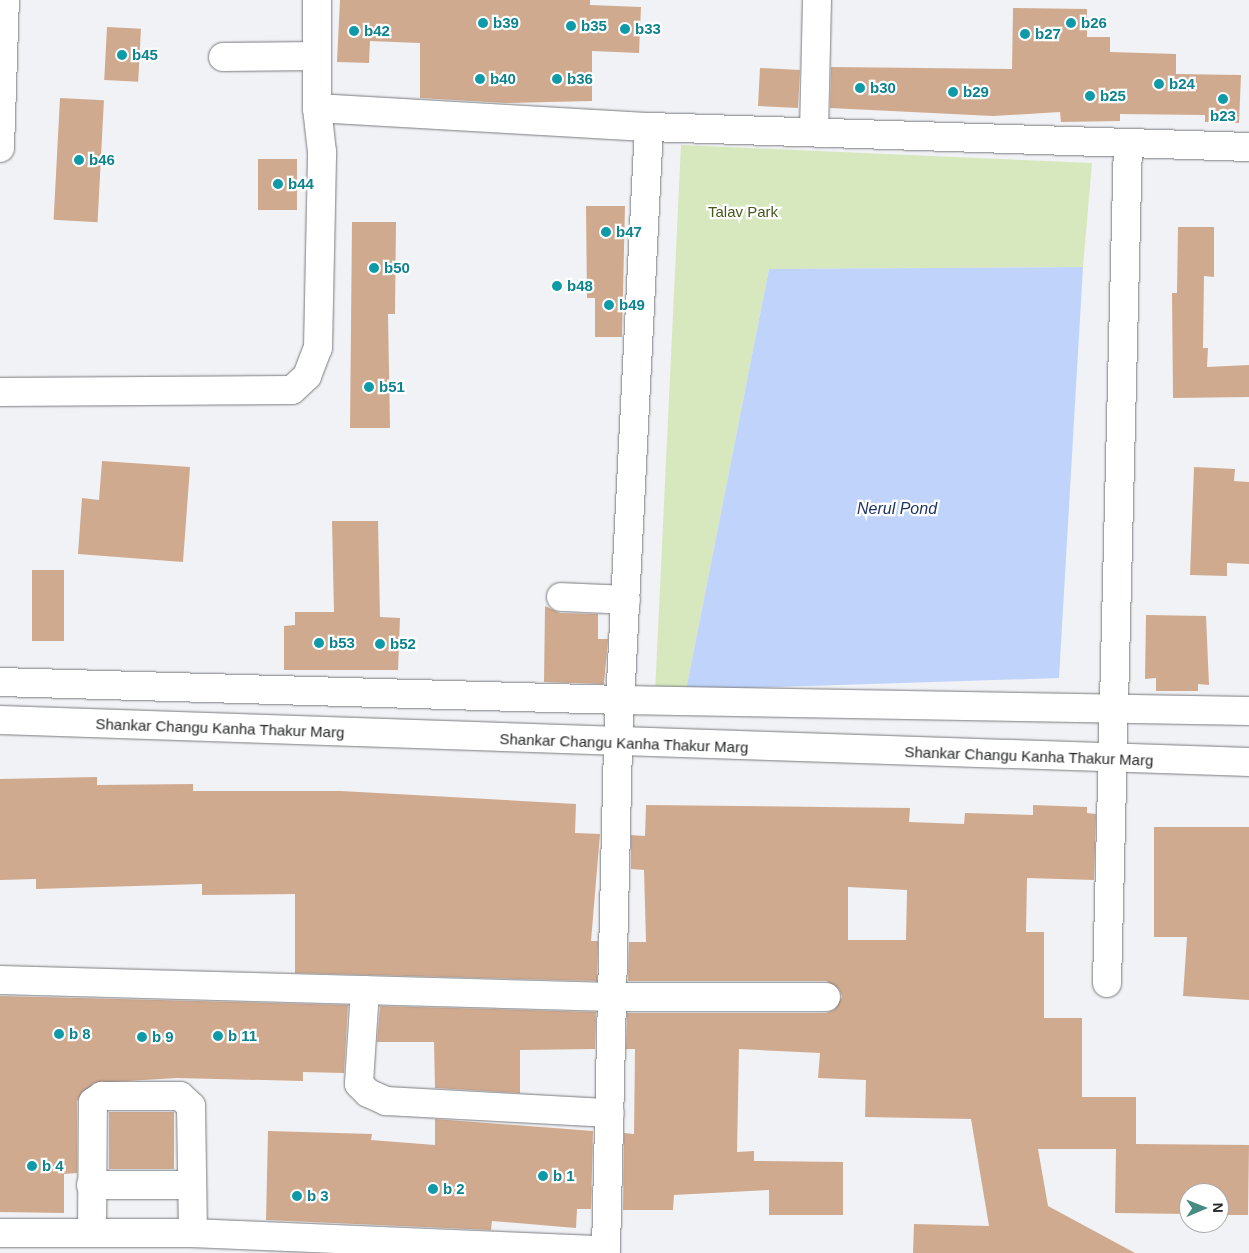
<!DOCTYPE html>
<html>
<head>
<meta charset="utf-8">
<style>
	body { margin:0 }
	#map { position:relative; width:1249px; height:1253px; overflow:hidden; background:#f1f2f5; font-family:Arial,sans-serif }
	div>[style] { position:absolute }
	[style*='--x'] { left:calc(var(--x)*1px); top:calc(var(--y)*1px); width:calc(var(--w)*1px); rotate:calc(var(--a)*1deg) }
	.green>* { inset:0; background:#d7e8be }
	.water>* { inset:0; background:#c0d4fb }
	.building>* { inset:0; background:#d0aa8f; transform-origin:0 0 }
	.roads { filter:drop-shadow(0 0 1px #797a7d) drop-shadow(0 0 1px #797a7d) }
	.minor>* { height:28px; margin:-14px; padding:0 14px; transform-origin:14px; border-radius:14px; background:#fff }
	.dots>* { width:14px; height:14px; translate:-50% -50%; box-sizing:border-box; border:2px solid #fff; border-radius:50% }
	span { translate:-50% -50%; white-space:nowrap; text-align:center; line-height:1.15; -webkit-text-stroke:4.5px #fff; paint-order:stroke }
	.culture-label { font-size:15px; color:#0d838f; font-weight:700 }
	.left { translate:0 -50%; text-align:left }
	.park-label { font-size:15px; color:#45581c }
	.street-label { font-size:15px; color:#262728 }
	.water-label { font-size:16px; color:#1f3665; font-style:italic }
	.north { position:absolute; left:1179px; top:1183px; width:50px; height:50px; box-sizing:border-box; background:#fff; border:1px solid #a8a9a9; border-radius:50%; rotate:89deg; font-size:14px; font-weight:700; line-height:20px; text-align:center; color:#262728 }
	.north::after { content:''; display:block; margin:auto; width:18px; height:22px; background:#468b82; clip-path:polygon(50% 0,100% 100%,50% 72%,0 100%) }
</style>
</head>
<body>
<div id="map">
	<div class="green">
		<div style="clip-path:polygon(681px 145px,1092px 163px,1083px 267px,769px 269px,686px 690px,655px 693px)"></div>
	</div>
	<div class="water">
		<div style="clip-path:polygon(1083px 267px,1059px 678px,686px 690px,769px 269px)"></div>
	</div>
	<div class="building">
		<div style="clip-path:polygon(340px 0,590px 0,590px 5px,641px 7px,639px 53px,592px 51px,592px 101px,506px 103px,420px 98px,420px 43px,370px 41px,369px 63px,337px 62px)"></div>
		<div style="clip-path:polygon(1013px 8px,1087px 9px,1087px 37px,1110px 37px,1110px 52px,1176px 54px,1176px 74px,1241px 75px,1239px 123px,1205px 122px,1205px 115px,1120px 114px,1120px 121px,1061px 122px,1060px 112px,993px 116px,830px 108px,831px 67px,1012px 69px)"></div>
		<div style="left:107px;top:27px;width:34px;height:53px;rotate:3deg"></div>
		<div style="left:760px;top:68px;width:40px;height:38px;rotate:3deg"></div>
		<div style="left:60px;top:98px;width:44px;height:122px;rotate:3deg"></div>
		<div style="left:258px;top:159px;width:39px;height:51px"></div>
		<div style="clip-path:polygon(586px 206px,625px 206px,622px 337px,595px 337px,595px 298px,587px 298px)"></div>
		<div style="clip-path:polygon(352px 222px,396px 222px,395px 314px,388px 314px,390px 428px,350px 428px)"></div>
		<div style="clip-path:polygon(1178px 227px,1214px 227px,1214px 277px,1204px 276px,1203px 348px,1208px 348px,1207px 367px,1249px 365px,1249px 397px,1173px 398px,1172px 293px,1177px 293px)"></div>
		<div style="clip-path:polygon(102px 461px,190px 467px,183px 562px,78px 554px,82px 498px,99px 500px)"></div>
		<div style="clip-path:polygon(1194px 467px,1235px 469px,1234px 481px,1249px 482px,1249px 564px,1227px 563px,1227px 576px,1190px 575px)"></div>
		<div style="clip-path:polygon(332px 521px,378px 521px,380px 617px,400px 618px,398px 670px,284px 670px,284px 626px,295px 625px,295px 612px,334px 612px)"></div>
		<div style="left:32px;top:570px;width:32px;height:71px"></div>
		<div style="clip-path:polygon(545px 606px,560px 613px,598px 614px,598px 639px,608px 639px,604px 684px,544px 682px)"></div>
		<div style="clip-path:polygon(1146px 615px,1206px 616px,1209px 685px,1198px 684px,1198px 691px,1156px 691px,1156px 678px,1145px 679px)"></div>
		<div style="clip-path:polygon(97px 777px,97px 785px,193px 784px,193px 791px,341px 791px,576px 804px,575px 833px,600px 834px,591px 941px,598px 941px,597px 981px,295px 973px,295px 894px,202px 895px,202px 884px,36px 889px,36px 879px,0 880px,0 779px)"></div>
		<div style="clip-path:polygon(evenodd,646px 805px,910px 808px,909px 822px,964px 824px,965px 813px,1033px 815px,1033px 805px,1087px 807px,1087px 813px,1096px 814px,1094px 880px,1027px 878px,1026px 932px,1044px 932px,1044px 1018px,1082px 1018px,1082px 1097px,1136px 1097px,1136px 1144px,1249px 1145px,1248px 1215px,1219px 1215px,1219px 1193px,1189px 1193px,1189px 1214px,1115px 1213px,1116px 1149px,1038px 1149px,1048px 1206px,1135px 1253px,913px 1253px,914px 1224px,989px 1226px,971px 1119px,865px 1117px,866px 1080px,818px 1078px,820px 1053px,739px 1049px,737px 1152px,754px 1151px,754px 1161px,843px 1162px,843px 1215px,769px 1215px,769px 1190px,674px 1195px,673px 1210px,623px 1210px,624px 1133px,634px 1134px,635px 1049px,626px 1049px,627px 1013px,826px 1013px,834px 1010px,842px 997px,839px 989px,826px 981px,628px 981px,629px 942px,646px 942px,644px 870px,631px 869px,631px 835px,645px 836px,646px 805px,848px 887px,907px 890px,906px 940px,848px 940px,848px 887px)"></div>
		<div style="clip-path:polygon(1154px 827px,1249px 827px,1249px 1000px,1183px 996px,1187px 937px,1154px 937px)"></div>
		<div style="clip-path:polygon(0 996px,348px 1005px,344px 1073px,303px 1072px,303px 1081px,177px 1078px,94px 1083px,77px 1101px,77px 1173px,64px 1174px,64px 1213px,0 1212px)"></div>
		<div style="clip-path:polygon(380px 1006px,596px 1012px,595px 1049px,520px 1050px,520px 1093px,435px 1088px,434px 1042px,377px 1042px)"></div>
		<div style="left:109px;top:1112px;width:65px;height:57px"></div>
		<div style="clip-path:polygon(435px 1119px,593px 1131px,591px 1209px,577px 1209px,576px 1228px,492px 1221px,491px 1230px,266px 1220px,268px 1131px,372px 1134px,371px 1140px,435px 1145px)"></div>
	</div>
	<div class="roads">
		<div class="minor">
			<div style="--x:223;--y:57;--w:94;--a:-0.6"></div>
			<div style="--x:317;--y:108;--w:108;--a:-90"></div>
			<div style="--x:814;--y:132;--w:132;--a:-88.7"></div>
			<div style="--x:0;--y:148;--w:148;--a:-88.1"></div>
			<div style="--x:0;--y:392;--w:292;--a:-0.4"></div>
			<div style="--x:292;--y:390;--w:21;--a:-43"></div>
			<div style="--x:307;--y:376;--w:30;--a:-69"></div>
			<div style="--x:318;--y:348;--w:196;--a:-88.8"></div>
			<div style="--x:322;--y:152;--w:44;--a:-96.5"></div>
			<div style="--x:317;--y:108;--w:333;--a:3.3"></div>
			<div style="--x:649;--y:127;--w:600;--a:1.91"></div>
			<div style="--x:561;--y:597;--w:65;--a:2.6"></div>
			<div style="--x:0;--y:682;--w:620;--a:1.66"></div>
			<div style="--x:620;--y:700;--w:629;--a:1"></div>
			<div style="--x:0;--y:720;--w:1250;--a:1.93"></div>
			<div style="--x:0;--y:980;--w:613;--a:1.59"></div>
			<div style="--x:613;--y:997;--w:213;--a:0"></div>
			<div style="--x:1107;--y:983;--w:839;--a:-88.57"></div>
			<div style="--x:365;--y:990;--w:94;--a:93.7"></div>
			<div style="--x:359;--y:1084;--w:13;--a:45"></div>
			<div style="--x:368;--y:1093;--w:20;--a:24"></div>
			<div style="--x:386;--y:1101;--w:224;--a:3.1"></div>
			<div style="--x:91;--y:1185;--w:101;--a:0"></div>
			<div style="--x:0;--y:1233;--w:193;--a:0"></div>
			<div style="--x:193;--y:1233;--w:413;--a:2.4"></div>
			<div style="--x:606;--y:1250;--w:507;--a:-88.64"></div>
			<div style="--x:618;--y:743;--w:617;--a:-87.12"></div>
			<div style="--x:92;--y:1233;--w:131;--a:-89.6"></div>
			<div style="--x:93;--y:1102;--w:11;--a:-34"></div>
			<div style="--x:102;--y:1096;--w:78;--a:0"></div>
			<div style="--x:180;--y:1096;--w:15;--a:42"></div>
			<div style="--x:191;--y:1106;--w:127;--a:89.1"></div>
		</div>
	</div>
	<div class="dots">
		<div style="left:483px;top:23px;background:#0f9aa8"></div>
		<div style="left:1071px;top:23px;background:#0f9aa8"></div>
		<div style="left:571px;top:26px;background:#0f9aa8"></div>
		<div style="left:625px;top:29px;background:#0f9aa8"></div>
		<div style="left:354px;top:31px;background:#0f9aa8"></div>
		<div style="left:1025px;top:34px;background:#0f9aa8"></div>
		<div style="left:122px;top:55px;background:#0f9aa8"></div>
		<div style="left:480px;top:79px;background:#0f9aa8"></div>
		<div style="left:557px;top:79px;background:#0f9aa8"></div>
		<div style="left:1159px;top:84px;background:#0f9aa8"></div>
		<div style="left:860px;top:88px;background:#0f9aa8"></div>
		<div style="left:953px;top:92px;background:#0f9aa8"></div>
		<div style="left:1090px;top:96px;background:#0f9aa8"></div>
		<div style="left:1223px;top:99px;background:#0f9aa8"></div>
		<div style="left:79px;top:160px;background:#0f9aa8"></div>
		<div style="left:278px;top:184px;background:#0f9aa8"></div>
		<div style="left:606px;top:232px;background:#0f9aa8"></div>
		<div style="left:374px;top:268px;background:#0f9aa8"></div>
		<div style="left:557px;top:286px;background:#0f9aa8"></div>
		<div style="left:609px;top:305px;background:#0f9aa8"></div>
		<div style="left:369px;top:387px;background:#0f9aa8"></div>
		<div style="left:319px;top:643px;background:#0f9aa8"></div>
		<div style="left:380px;top:644px;background:#0f9aa8"></div>
		<div style="left:59px;top:1034px;background:#0f9aa8"></div>
		<div style="left:218px;top:1036px;background:#0f9aa8"></div>
		<div style="left:142px;top:1037px;background:#0f9aa8"></div>
		<div style="left:32px;top:1166px;background:#0f9aa8"></div>
		<div style="left:543px;top:1176px;background:#0f9aa8"></div>
		<div style="left:433px;top:1189px;background:#0f9aa8"></div>
		<div style="left:297px;top:1196px;background:#0f9aa8"></div>
	</div>
	<div class="culture-label">
		<span class="left" style="left:493px;top:23px">b39</span>
		<span class="left" style="left:1081px;top:23px">b26</span>
		<span class="left" style="left:581px;top:26px">b35</span>
		<span class="left" style="left:635px;top:29px">b33</span>
		<span class="left" style="left:364px;top:31px">b42</span>
		<span class="left" style="left:1035px;top:34px">b27</span>
		<span class="left" style="left:132px;top:55px">b45</span>
		<span class="left" style="left:490px;top:79px">b40</span>
		<span class="left" style="left:567px;top:79px">b36</span>
		<span class="left" style="left:1169px;top:84px">b24</span>
		<span class="left" style="left:870px;top:88px">b30</span>
		<span class="left" style="left:963px;top:92px">b29</span>
		<span class="left" style="left:1100px;top:96px">b25</span>
		<span style="left:1223px;top:116px">b23</span>
		<span class="left" style="left:89px;top:160px">b46</span>
		<span class="left" style="left:288px;top:184px">b44</span>
		<span class="left" style="left:616px;top:232px">b47</span>
		<span class="left" style="left:384px;top:268px">b50</span>
		<span class="left" style="left:567px;top:286px">b48</span>
		<span class="left" style="left:619px;top:305px">b49</span>
		<span class="left" style="left:379px;top:387px">b51</span>
		<span class="left" style="left:329px;top:643px">b53</span>
		<span class="left" style="left:390px;top:644px">b52</span>
		<span class="left" style="left:69px;top:1034px">b 8</span>
		<span class="left" style="left:228px;top:1036px">b 11</span>
		<span class="left" style="left:152px;top:1037px">b 9</span>
		<span class="left" style="left:42px;top:1166px">b 4</span>
		<span class="left" style="left:553px;top:1176px">b 1</span>
		<span class="left" style="left:443px;top:1189px">b 2</span>
		<span class="left" style="left:307px;top:1196px">b 3</span>
	</div>
	<div class="park-label">
		<span style="left:743px;top:212px">Talav Park</span>
	</div>
	<div class="street-label">
		<span style="left:220px;top:728px;rotate:2deg">Shankar Changu Kanha Thakur Marg</span>
		<span style="left:624px;top:743px;rotate:2deg">Shankar Changu Kanha Thakur Marg</span>
		<span style="left:1029px;top:756px;rotate:2deg">Shankar Changu Kanha Thakur Marg</span>
	</div>
	<div class="water-label">
		<span style="left:897px;top:509px">Nerul Pond</span>
	</div>
	<div class="north">N</div>
</div>
</body>
</html>
